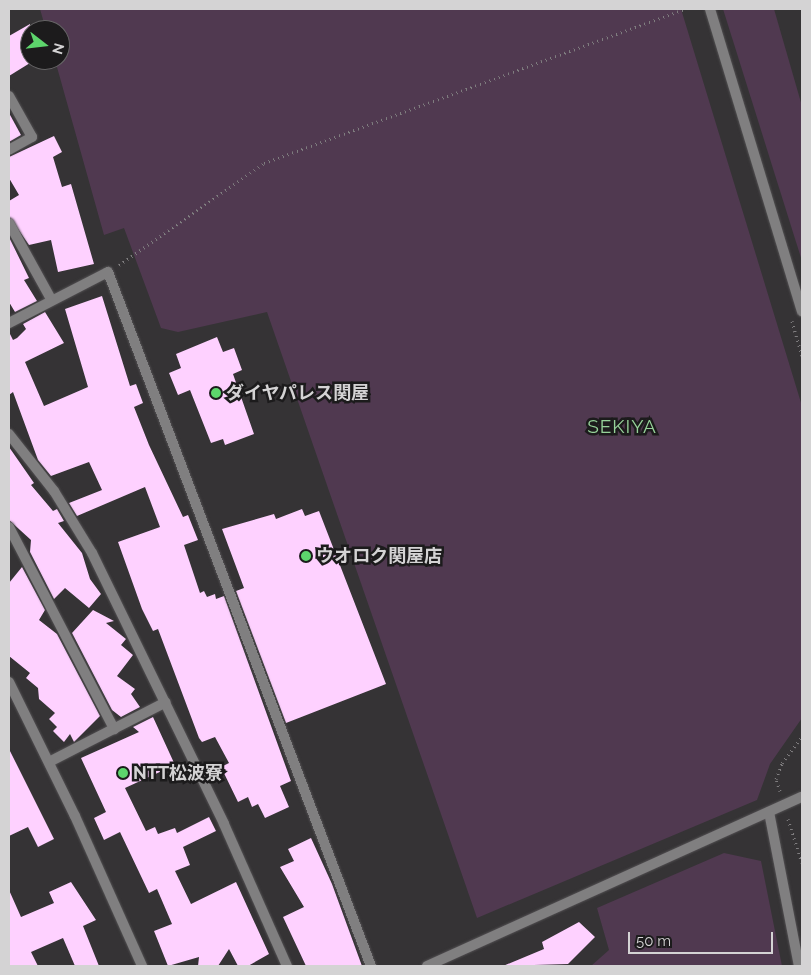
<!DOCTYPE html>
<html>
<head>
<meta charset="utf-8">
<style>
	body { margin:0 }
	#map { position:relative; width:811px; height:975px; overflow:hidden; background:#353335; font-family:Raleway,"Noto Sans JP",sans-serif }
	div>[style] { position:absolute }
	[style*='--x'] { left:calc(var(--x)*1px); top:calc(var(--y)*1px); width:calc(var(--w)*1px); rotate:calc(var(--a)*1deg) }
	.green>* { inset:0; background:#503950 }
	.building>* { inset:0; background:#fed1ff }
	.path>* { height:3px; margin-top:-1.5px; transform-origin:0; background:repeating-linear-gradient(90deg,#7f7d7f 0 1px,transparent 0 5px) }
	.roads { filter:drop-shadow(0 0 1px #525052) drop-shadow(0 0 1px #525052) }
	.minor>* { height:10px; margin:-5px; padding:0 5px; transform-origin:5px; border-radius:5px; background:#807f80 }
	.tertiary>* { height:10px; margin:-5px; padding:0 5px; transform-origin:5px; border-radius:5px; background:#807f80 }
	.dots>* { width:14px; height:14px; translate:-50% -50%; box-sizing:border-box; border:2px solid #1c1b1c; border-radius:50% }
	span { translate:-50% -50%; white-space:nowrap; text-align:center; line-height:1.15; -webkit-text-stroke:5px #1c1b1c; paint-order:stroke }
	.poi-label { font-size:18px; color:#d4d3d4; font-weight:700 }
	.left { translate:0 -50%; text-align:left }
	.neighbourhood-label { font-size:19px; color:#96d299; letter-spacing:1px }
	.frame { position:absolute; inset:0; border:10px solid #d4d3d4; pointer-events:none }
	.north { position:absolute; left:20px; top:20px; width:50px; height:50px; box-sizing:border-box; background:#1c1b1c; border:1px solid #666566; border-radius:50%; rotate:106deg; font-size:14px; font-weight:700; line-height:20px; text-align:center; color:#d4d3d4 }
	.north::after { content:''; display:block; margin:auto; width:18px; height:22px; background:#5dd56c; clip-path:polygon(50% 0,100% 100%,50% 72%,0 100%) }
	.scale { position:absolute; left:628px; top:932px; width:145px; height:22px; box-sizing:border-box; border:2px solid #d4d3d4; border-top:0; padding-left:6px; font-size:15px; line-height:18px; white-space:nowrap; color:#d4d3d4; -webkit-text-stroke:4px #1c1b1c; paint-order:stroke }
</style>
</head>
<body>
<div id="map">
	<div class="green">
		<div style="clip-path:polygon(40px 9px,681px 9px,802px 406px,802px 718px,770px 764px,757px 800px,477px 918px,267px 312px,178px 332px,161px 328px,124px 228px,104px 235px,55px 60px,60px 60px,60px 30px,46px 30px)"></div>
		<div style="clip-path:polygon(723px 9px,774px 9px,802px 106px,802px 261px)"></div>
		<div style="clip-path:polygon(724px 853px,761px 861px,782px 966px,591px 966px,609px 950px,597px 908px)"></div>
	</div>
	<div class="building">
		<div style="clip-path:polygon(30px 24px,30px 63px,9px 76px,9px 36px)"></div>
		<div style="clip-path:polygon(9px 113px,21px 135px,9px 142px)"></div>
		<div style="clip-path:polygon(54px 136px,62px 152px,53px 157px,62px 187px,71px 184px,94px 264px,58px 272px,51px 240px,29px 245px,9px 216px,9px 201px,19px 195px,9px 178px,9px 157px)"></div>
		<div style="clip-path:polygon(9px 237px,29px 278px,24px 280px,37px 301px,15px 312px,9px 302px)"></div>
		<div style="clip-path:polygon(102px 296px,130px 386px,136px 384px,143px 403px,134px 407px,149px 445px,183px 517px,188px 515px,198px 540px,184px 545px,200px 593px,204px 591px,207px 597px,215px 594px,216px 599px,224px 596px,291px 781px,280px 786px,289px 807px,265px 818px,258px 804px,252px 807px,248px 797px,238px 802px,221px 767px,229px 763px,215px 737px,202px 742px,199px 738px,158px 629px,153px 631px,142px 609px,118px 542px,160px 527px,145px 487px,77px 516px,69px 503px,102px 490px,89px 462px,51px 476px,38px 460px,13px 392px,9px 395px,9px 332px,13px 340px,17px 338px,26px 329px,23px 324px,45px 312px,64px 343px,25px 362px,44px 406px,88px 387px,65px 309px)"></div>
		<div style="clip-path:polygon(217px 337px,223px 352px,234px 348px,242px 370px,233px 374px,254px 434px,225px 445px,223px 439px,211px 443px,190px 390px,178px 395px,169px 373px,181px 368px,176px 354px)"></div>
		<div style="clip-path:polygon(9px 447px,34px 483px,31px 485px,53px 511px,57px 509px,64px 521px,58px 523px,82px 553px,90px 579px,101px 594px,89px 608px,65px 588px,54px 599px,30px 552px,31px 540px,9px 520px)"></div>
		<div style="clip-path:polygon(302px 509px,305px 516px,319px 511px,386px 684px,286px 723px,236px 591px,244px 588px,222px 529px,274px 514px,276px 519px)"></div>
		<div style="clip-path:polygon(22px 567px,45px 610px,39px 620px,57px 634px,100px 716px,74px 742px,70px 734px,64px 742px,53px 731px,57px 727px,49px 719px,55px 713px,39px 699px,38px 688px,26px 678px,30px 673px,9px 656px,9px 583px)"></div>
		<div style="clip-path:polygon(93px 610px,114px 621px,106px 623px,126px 639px,121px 645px,133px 655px,117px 676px,135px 689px,131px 694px,140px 707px,121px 717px,112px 710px,72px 633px)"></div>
		<div style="clip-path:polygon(153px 717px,175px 765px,125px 788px,146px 831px,155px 827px,158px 834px,175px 828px,177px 833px,209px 817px,216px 831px,183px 847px,190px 865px,175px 871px,191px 904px,236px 882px,269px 954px,248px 966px,238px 966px,229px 949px,218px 966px,198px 966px,199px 957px,168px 966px,154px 931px,172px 924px,157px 889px,149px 893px,120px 832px,104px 840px,94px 818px,106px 812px,81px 758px,139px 732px,133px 727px)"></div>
		<div style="clip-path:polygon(9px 749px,54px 839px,38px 847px,28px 827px,9px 836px)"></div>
		<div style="clip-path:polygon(311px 838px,332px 884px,362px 966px,306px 966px,283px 917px,304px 907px,280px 867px,294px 861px,288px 849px)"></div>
		<div style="clip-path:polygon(71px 882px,96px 920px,83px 926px,99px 966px,75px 966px,63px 938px,31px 952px,38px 966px,9px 966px,9px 890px,21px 917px,54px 903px,49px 892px)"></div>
		<div style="clip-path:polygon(579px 922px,595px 937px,568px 964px,503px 966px,544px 949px,542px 942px)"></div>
	</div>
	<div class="path">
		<div style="--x:119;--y:265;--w:177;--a:-35.1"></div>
		<div style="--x:264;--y:163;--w:447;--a:-20.1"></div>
		<div style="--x:792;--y:321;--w:36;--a:74"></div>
		<div style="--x:780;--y:791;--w:13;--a:-108"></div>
		<div style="--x:776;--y:779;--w:17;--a:-69"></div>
		<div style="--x:782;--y:763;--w:34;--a:-53"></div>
		<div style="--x:788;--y:819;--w:46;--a:72.3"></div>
	</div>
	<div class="roads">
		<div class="minor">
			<div style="--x:9;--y:96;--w:47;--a:60.7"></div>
			<div style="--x:32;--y:137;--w:26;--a:151"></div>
			<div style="--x:9;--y:223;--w:87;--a:61.1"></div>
			<div style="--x:9;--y:323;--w:111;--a:-27.3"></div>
			<div style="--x:108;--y:272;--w:742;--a:69.25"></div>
			<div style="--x:9;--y:434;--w:73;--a:51.7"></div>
			<div style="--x:54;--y:491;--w:73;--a:58.5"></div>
			<div style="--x:92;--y:553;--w:301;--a:64"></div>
			<div style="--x:224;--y:824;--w:155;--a:66.1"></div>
			<div style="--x:9;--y:527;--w:228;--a:62.5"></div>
			<div style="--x:9;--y:682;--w:149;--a:63.8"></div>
			<div style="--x:75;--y:816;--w:164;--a:65.9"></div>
			<div style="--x:49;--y:762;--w:131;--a:-27.1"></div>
		</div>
		<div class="tertiary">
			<div style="--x:710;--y:9;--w:316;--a:73.1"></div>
			<div style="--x:769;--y:812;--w:157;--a:79"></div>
			<div style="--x:427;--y:966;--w:411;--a:-24.3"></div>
		</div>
	</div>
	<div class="dots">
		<div style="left:216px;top:393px;background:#5dd56c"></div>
		<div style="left:306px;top:556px;background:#5dd56c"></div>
		<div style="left:123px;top:773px;background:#5dd56c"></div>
	</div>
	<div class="poi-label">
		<span class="left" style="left:226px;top:393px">ダイヤパレス関屋</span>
		<span class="left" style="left:316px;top:556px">ウオロク関屋店</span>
		<span class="left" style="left:133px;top:773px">NTT松波寮</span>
	</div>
	<div class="neighbourhood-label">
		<span style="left:622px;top:427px">SEKIYA</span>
	</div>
	<div class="frame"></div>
	<div class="north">N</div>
	<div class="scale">50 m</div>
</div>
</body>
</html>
